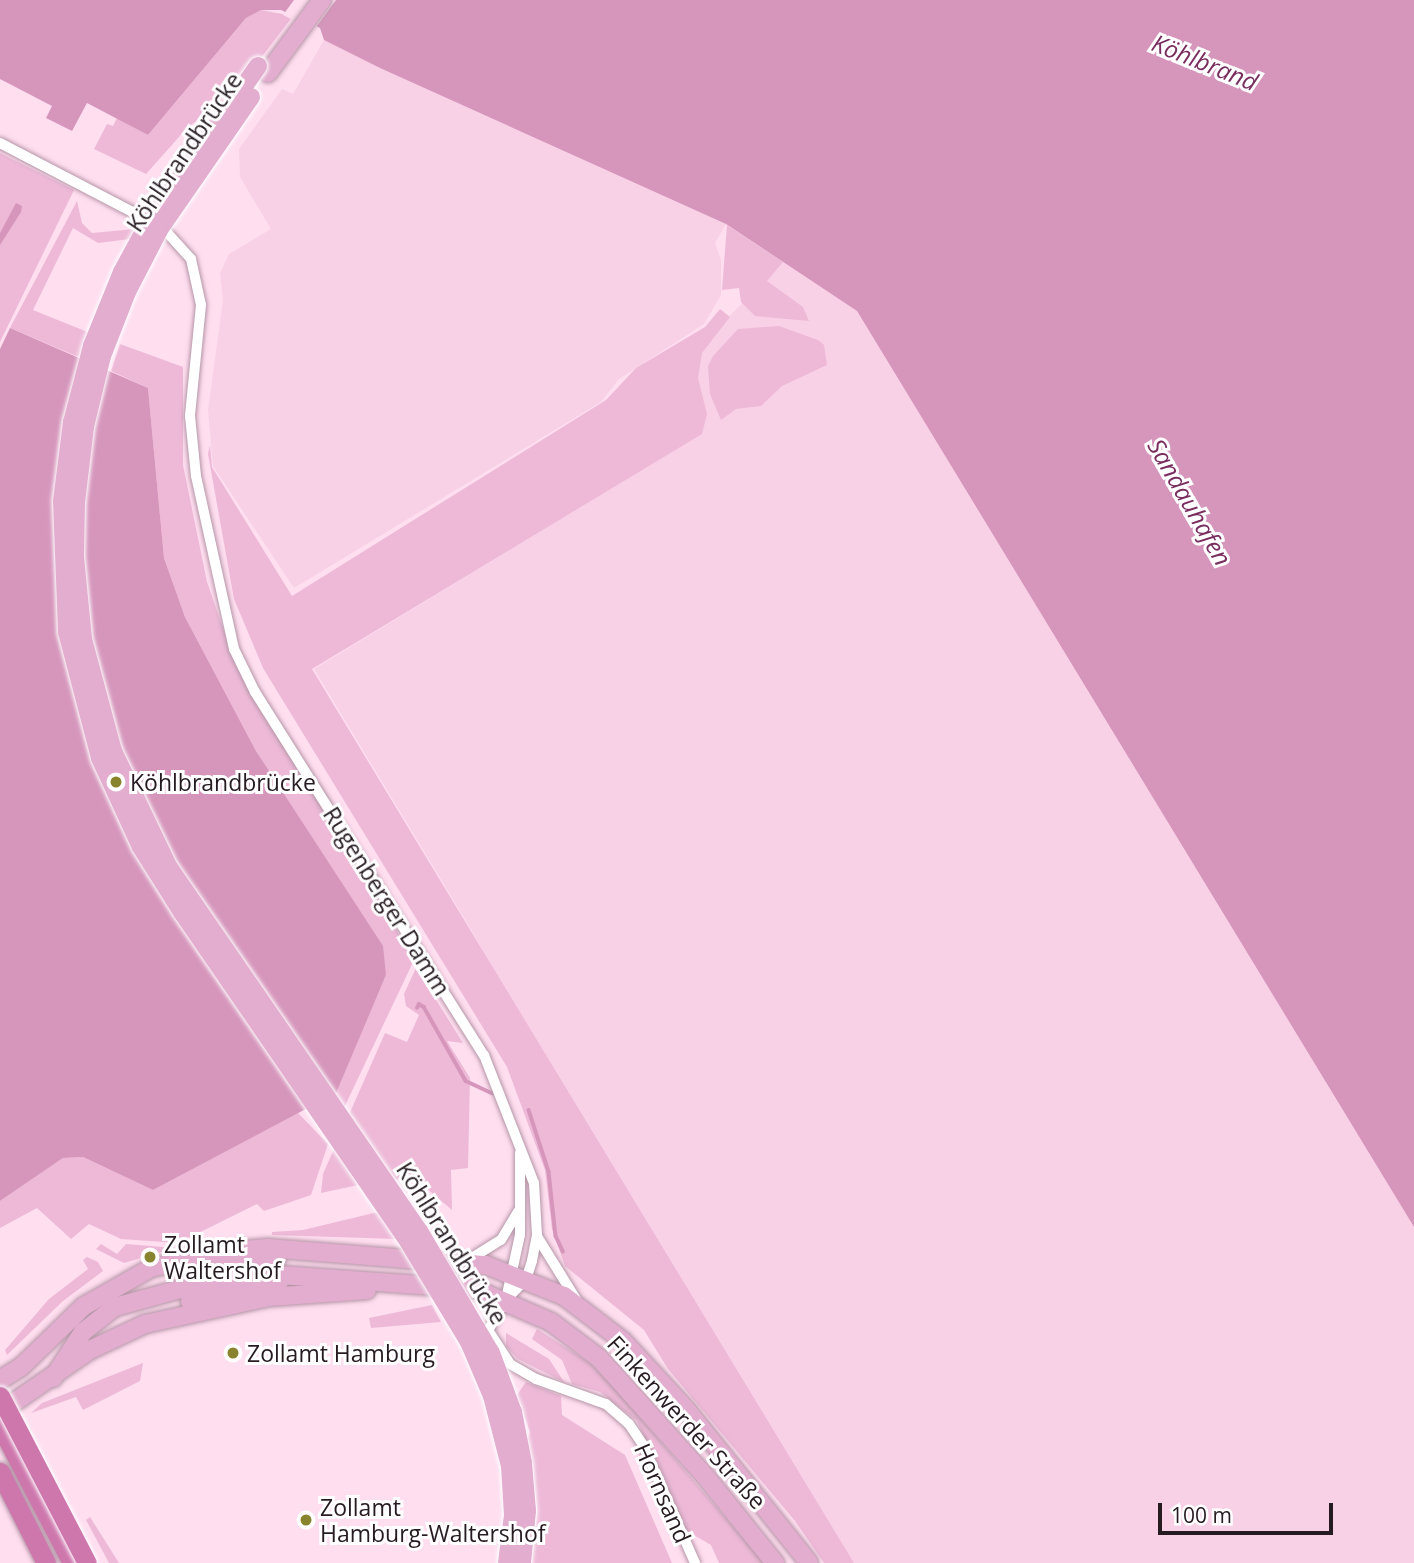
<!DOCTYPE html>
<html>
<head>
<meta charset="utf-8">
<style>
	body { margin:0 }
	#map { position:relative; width:1414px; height:1563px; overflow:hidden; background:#ffdef0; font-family:"Open Sans",sans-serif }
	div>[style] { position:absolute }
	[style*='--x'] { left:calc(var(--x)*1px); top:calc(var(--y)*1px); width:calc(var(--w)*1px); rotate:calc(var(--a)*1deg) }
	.built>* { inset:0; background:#f9d1e7 }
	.green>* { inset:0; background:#edb9d7 }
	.water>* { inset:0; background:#d696bc }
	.pier>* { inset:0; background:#ffdef0 }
	.stream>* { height:3.5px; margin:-1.75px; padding:0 1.75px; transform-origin:1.75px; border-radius:1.75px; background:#d696bc }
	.roads { filter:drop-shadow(0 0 2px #b596a7) drop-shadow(0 0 2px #b596a7) }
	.minor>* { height:10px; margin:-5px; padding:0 5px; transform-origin:5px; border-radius:5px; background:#fff }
	.primary>* { height:18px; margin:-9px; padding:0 9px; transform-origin:9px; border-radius:9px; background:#e2adce }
	.motorway>* { height:19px; margin:-9.5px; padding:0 9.5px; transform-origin:9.5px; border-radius:9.5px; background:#ce77ad }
	.bridges { filter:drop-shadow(0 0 2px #fff) drop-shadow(0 0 2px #fff) }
	.primary-bridge>* { height:18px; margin:-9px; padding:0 9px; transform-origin:9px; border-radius:9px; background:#e2adce }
	.motorway-bridge>* { height:19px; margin:-9.5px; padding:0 9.5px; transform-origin:9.5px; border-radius:9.5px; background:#ce77ad }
	.dots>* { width:19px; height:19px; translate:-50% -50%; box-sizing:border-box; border:4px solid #fff; border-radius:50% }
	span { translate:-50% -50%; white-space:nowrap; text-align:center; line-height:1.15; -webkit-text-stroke:6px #fff; paint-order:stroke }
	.street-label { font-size:23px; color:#261b21 }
	.poi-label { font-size:23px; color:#261b21 }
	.left { translate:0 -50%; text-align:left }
	.water-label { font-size:24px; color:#792d5f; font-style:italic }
	.scale { position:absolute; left:1158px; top:1503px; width:175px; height:32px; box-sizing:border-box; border:4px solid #261b21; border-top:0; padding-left:9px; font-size:21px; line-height:24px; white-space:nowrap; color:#261b21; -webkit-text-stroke:5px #fff; paint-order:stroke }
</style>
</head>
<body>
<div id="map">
	<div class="built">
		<div style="clip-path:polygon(324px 40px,726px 224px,715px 243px,721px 260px,721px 295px,704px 324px,619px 379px,601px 402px,294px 588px,213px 466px,208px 410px,223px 300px,220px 273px,229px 254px,271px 229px,240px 177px,239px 149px,282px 89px,293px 94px)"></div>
		<div style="clip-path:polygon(783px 262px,857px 311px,1414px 1227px,1414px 1563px,829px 1563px,469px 926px,314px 669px,687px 442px,703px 343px)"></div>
	</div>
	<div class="green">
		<div style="clip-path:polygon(261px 10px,293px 16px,234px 93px,187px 128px,146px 174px,94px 149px,107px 124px,113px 126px,117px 118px,148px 135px,246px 18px)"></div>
		<div style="clip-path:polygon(0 153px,74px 190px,0 342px)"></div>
		<div style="clip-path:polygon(77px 201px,82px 223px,92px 233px,135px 229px,138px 238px,98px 243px,73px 228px,33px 310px,90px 333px,81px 358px,10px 328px)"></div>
		<div style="clip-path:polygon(727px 225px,783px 262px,767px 281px,803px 307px,809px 321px,755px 316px,741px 302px,739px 288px,722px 290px)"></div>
		<div style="clip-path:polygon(720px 309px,730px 317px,702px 353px,698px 378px,707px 414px,702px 434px,312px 669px,854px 1563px,824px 1563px,795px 1521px,668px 1369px,644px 1330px,565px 1266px,552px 1229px,545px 1170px,507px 1067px,263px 668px,234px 599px,208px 454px,210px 445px,212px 467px,292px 596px,606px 400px,636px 368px,705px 327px)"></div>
		<div style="clip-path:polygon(779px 326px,818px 340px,824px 345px,827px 365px,782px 386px,761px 406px,736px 409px,721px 420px,710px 394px,708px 366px,713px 356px,738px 329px)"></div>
		<div style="clip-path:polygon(120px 344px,183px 367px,183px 465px,207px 582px,226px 637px,414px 960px,343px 1110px,333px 1095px,386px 975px,256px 751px,185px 617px,164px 558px,148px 388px,111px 371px)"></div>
		<div style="clip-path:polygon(416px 968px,463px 1043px,447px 1041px,470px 1078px,468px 1168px,451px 1170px,452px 1210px,418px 1181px,390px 1179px,348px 1117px,385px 1033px,407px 1042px,419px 1015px,406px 1006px,404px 994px)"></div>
		<div style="clip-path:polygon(298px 1113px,328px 1144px,311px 1195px,264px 1211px,257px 1204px,178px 1243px,121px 1239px,89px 1224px,71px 1239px,37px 1208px,0 1228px,0 1201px,63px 1158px,83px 1157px,153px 1190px)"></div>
		<div style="clip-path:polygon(334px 1149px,358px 1185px,321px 1193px,323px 1174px)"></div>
		<div style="clip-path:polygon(378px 1212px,397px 1239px,272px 1235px,272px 1232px,303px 1230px)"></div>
		<div style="clip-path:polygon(101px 1244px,117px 1254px,126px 1244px,175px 1248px,124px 1263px,96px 1249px)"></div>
		<div style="clip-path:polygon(87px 1257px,98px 1262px,103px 1271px,63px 1301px,7px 1355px,5px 1350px,49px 1299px,88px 1269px,83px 1260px)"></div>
		<div style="clip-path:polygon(432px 1305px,441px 1322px,371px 1328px,369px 1318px)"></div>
		<div style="clip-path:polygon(537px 1329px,590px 1363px,613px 1386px,764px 1563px,719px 1563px,711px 1545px,687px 1531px,637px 1421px,600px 1392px,572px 1384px,562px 1360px,532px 1339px)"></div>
		<div style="clip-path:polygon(506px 1333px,549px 1359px,564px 1382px,518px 1359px,506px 1346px)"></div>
		<div style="clip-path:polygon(143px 1363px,140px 1381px,83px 1410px,76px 1397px,31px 1413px,42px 1403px)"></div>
		<div style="clip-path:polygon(526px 1382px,561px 1396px,562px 1415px,625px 1455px,672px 1563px,532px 1563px,537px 1511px,533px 1467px,527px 1440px,530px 1432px,517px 1395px)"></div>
		<div style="clip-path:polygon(90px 1517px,119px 1563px,109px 1563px,86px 1520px)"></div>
	</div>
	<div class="water">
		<div style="clip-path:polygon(0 0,1414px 0,1414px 1227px,857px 311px,726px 224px,380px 68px,324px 40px,320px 28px,281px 10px,261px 10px,246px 18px,148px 135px,87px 103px,72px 131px,46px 118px,52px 106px,0 79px)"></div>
		<div style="clip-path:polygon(16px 203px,22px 206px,21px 212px,0 245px,0 233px)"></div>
		<div style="clip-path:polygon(10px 328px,148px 388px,164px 558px,185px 617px,256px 751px,383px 946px,386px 975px,336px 1093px,153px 1190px,83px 1157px,63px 1158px,0 1201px,0 349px)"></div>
	</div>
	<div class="pier">
		<div style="clip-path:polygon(294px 0,336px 0,314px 30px,283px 15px)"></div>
	</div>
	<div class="stream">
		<div style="--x:417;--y:1008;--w:4;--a:-63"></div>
		<div style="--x:419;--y:1004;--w:6;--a:31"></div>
		<div style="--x:424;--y:1007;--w:85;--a:60.4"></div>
		<div style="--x:466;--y:1081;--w:29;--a:25"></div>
		<div style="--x:529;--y:1110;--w:65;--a:72.1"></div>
		<div style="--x:549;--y:1172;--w:64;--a:83.8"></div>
		<div style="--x:556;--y:1236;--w:17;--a:65"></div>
	</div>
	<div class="roads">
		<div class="minor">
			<div style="--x:0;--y:143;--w:184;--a:27.5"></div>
			<div style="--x:163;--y:228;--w:42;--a:47.9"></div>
			<div style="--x:191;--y:259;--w:47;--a:77.7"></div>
			<div style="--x:201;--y:305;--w:112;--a:95.7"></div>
			<div style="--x:190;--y:416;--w:60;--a:84.3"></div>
			<div style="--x:196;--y:476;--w:177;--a:77.6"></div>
			<div style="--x:234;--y:649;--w:48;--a:64"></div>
			<div style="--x:255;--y:692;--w:429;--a:57.8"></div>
			<div style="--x:484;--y:1055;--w:137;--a:68.7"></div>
			<div style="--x:534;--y:1183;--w:52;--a:86.7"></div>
			<div style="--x:537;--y:1235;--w:26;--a:101"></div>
			<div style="--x:532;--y:1261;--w:19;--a:108"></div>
			<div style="--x:526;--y:1279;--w:30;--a:134"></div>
			<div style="--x:505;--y:1301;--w:34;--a:120"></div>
			<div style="--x:488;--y:1330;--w:40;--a:57.1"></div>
			<div style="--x:510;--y:1364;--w:30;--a:30"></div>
			<div style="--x:536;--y:1379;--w:74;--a:19.7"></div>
			<div style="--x:606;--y:1404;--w:30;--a:41"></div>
			<div style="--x:629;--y:1424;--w:25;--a:56"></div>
			<div style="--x:643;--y:1445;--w:129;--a:66.2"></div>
			<div style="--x:538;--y:1238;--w:74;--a:58.2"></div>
			<div style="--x:467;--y:1261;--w:40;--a:-32"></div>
			<div style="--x:501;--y:1240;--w:33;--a:-59"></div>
			<div style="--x:506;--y:1299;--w:66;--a:-77.7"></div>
			<div style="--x:520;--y:1235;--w:82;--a:-90"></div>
		</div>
		<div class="primary">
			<div style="--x:268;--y:73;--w:91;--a:-53.5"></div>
			<div style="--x:221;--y:1267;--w:56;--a:-8.3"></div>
			<div style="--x:190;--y:1301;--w:91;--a:-12.1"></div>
			<div style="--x:53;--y:1378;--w:55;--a:-56.9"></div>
			<div style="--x:83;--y:1332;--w:41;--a:-38"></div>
			<div style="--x:115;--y:1307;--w:109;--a:-15.4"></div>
			<div style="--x:220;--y:1278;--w:46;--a:-5"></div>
			<div style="--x:266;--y:1274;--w:210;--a:4.1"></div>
			<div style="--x:475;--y:1289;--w:83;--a:23.5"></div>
			<div style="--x:551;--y:1322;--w:60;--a:36.9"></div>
			<div style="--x:599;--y:1358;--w:159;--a:48.1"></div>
			<div style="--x:705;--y:1476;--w:112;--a:51.2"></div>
			<div style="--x:0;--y:1380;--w:25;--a:-32"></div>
			<div style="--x:21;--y:1367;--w:88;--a:-44.1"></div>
			<div style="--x:84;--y:1306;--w:77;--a:-29.6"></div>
			<div style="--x:151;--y:1268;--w:71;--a:-13.1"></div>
			<div style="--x:220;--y:1252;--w:48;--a:-4.8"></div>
			<div style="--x:268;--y:1248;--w:219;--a:4.5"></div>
			<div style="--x:486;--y:1265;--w:84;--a:21.7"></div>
			<div style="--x:564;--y:1296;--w:74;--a:37.3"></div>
			<div style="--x:623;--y:1341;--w:91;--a:47.2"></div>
			<div style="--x:685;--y:1408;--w:198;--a:51.3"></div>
			<div style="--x:0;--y:1412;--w:109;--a:-34.6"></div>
			<div style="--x:90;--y:1350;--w:61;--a:-25.3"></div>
			<div style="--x:145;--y:1324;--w:127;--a:-12.3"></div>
			<div style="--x:269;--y:1297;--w:98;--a:-4.1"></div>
		</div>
		<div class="motorway">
			<div style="--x:0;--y:1425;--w:156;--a:62.4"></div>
			<div style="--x:0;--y:1472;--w:102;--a:63.2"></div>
		</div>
	</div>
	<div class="bridges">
		<div class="primary-bridge">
			<div style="--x:258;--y:66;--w:193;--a:124.8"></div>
			<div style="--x:148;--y:224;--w:55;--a:118.4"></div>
			<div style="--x:122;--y:272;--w:80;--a:112.1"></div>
			<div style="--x:92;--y:346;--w:79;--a:104.7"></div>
			<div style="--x:72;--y:422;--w:80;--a:97.2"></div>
			<div style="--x:62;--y:501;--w:131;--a:87.8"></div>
			<div style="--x:67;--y:632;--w:130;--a:75.3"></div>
			<div style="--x:100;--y:758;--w:98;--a:65.3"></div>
			<div style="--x:141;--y:847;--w:77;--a:57.8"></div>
			<div style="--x:182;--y:912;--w:393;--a:55.5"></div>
			<div style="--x:405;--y:1236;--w:124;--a:58.9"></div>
			<div style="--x:469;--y:1342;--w:59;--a:66.9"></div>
			<div style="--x:492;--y:1396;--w:72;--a:75.6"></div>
			<div style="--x:510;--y:1466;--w:49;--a:86.5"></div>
			<div style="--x:513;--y:1515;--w:48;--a:97.1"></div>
			<div style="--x:251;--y:97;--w:162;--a:124.7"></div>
			<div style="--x:159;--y:230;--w:70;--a:117.3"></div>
			<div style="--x:127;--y:292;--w:69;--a:111.3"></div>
			<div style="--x:102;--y:356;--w:73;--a:103.5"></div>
			<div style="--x:85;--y:427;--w:77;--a:96.8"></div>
			<div style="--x:76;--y:503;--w:54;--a:91.1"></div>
			<div style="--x:75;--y:557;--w:82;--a:84.4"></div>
			<div style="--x:83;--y:639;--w:116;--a:75"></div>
			<div style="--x:113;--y:751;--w:127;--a:64.4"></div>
			<div style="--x:168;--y:866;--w:443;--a:55.5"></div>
			<div style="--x:419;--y:1231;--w:142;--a:59.5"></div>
			<div style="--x:491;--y:1353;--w:63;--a:69.6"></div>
			<div style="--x:513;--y:1412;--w:52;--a:78.9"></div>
			<div style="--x:523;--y:1463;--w:48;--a:85.2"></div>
			<div style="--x:527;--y:1511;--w:52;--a:95.5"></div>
		</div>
		<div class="motorway-bridge">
			<div style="--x:0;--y:1396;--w:188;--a:62.5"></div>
		</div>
	</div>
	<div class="dots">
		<div style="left:116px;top:782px;background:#87842d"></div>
		<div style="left:150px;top:1257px;background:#87842d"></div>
		<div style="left:233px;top:1353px;background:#87842d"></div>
		<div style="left:306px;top:1520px;background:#87842d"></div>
	</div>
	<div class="street-label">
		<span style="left:184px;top:152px;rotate:-56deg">Köhlbrandbrücke</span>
		<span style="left:387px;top:901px;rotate:58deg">Rugenberger Damm</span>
		<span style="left:452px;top:1243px;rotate:58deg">Köhlbrandbrücke</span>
		<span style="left:687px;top:1422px;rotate:48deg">Finkenwerder Straße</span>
		<span style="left:663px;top:1493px;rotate:66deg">Hornsand</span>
	</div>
	<div class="poi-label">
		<span class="left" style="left:130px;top:782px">Köhlbrandbrücke</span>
		<span class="left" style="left:164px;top:1257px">Zollamt<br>Waltershof</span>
		<span class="left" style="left:247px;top:1353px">Zollamt Hamburg</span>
		<span class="left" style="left:320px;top:1520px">Zollamt<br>Hamburg-Waltershof</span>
	</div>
	<div class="water-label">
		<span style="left:1205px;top:62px;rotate:22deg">Köhlbrand</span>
		<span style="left:1190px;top:502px;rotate:60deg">Sandauhafen</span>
	</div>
	<div class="scale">100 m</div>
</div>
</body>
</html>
